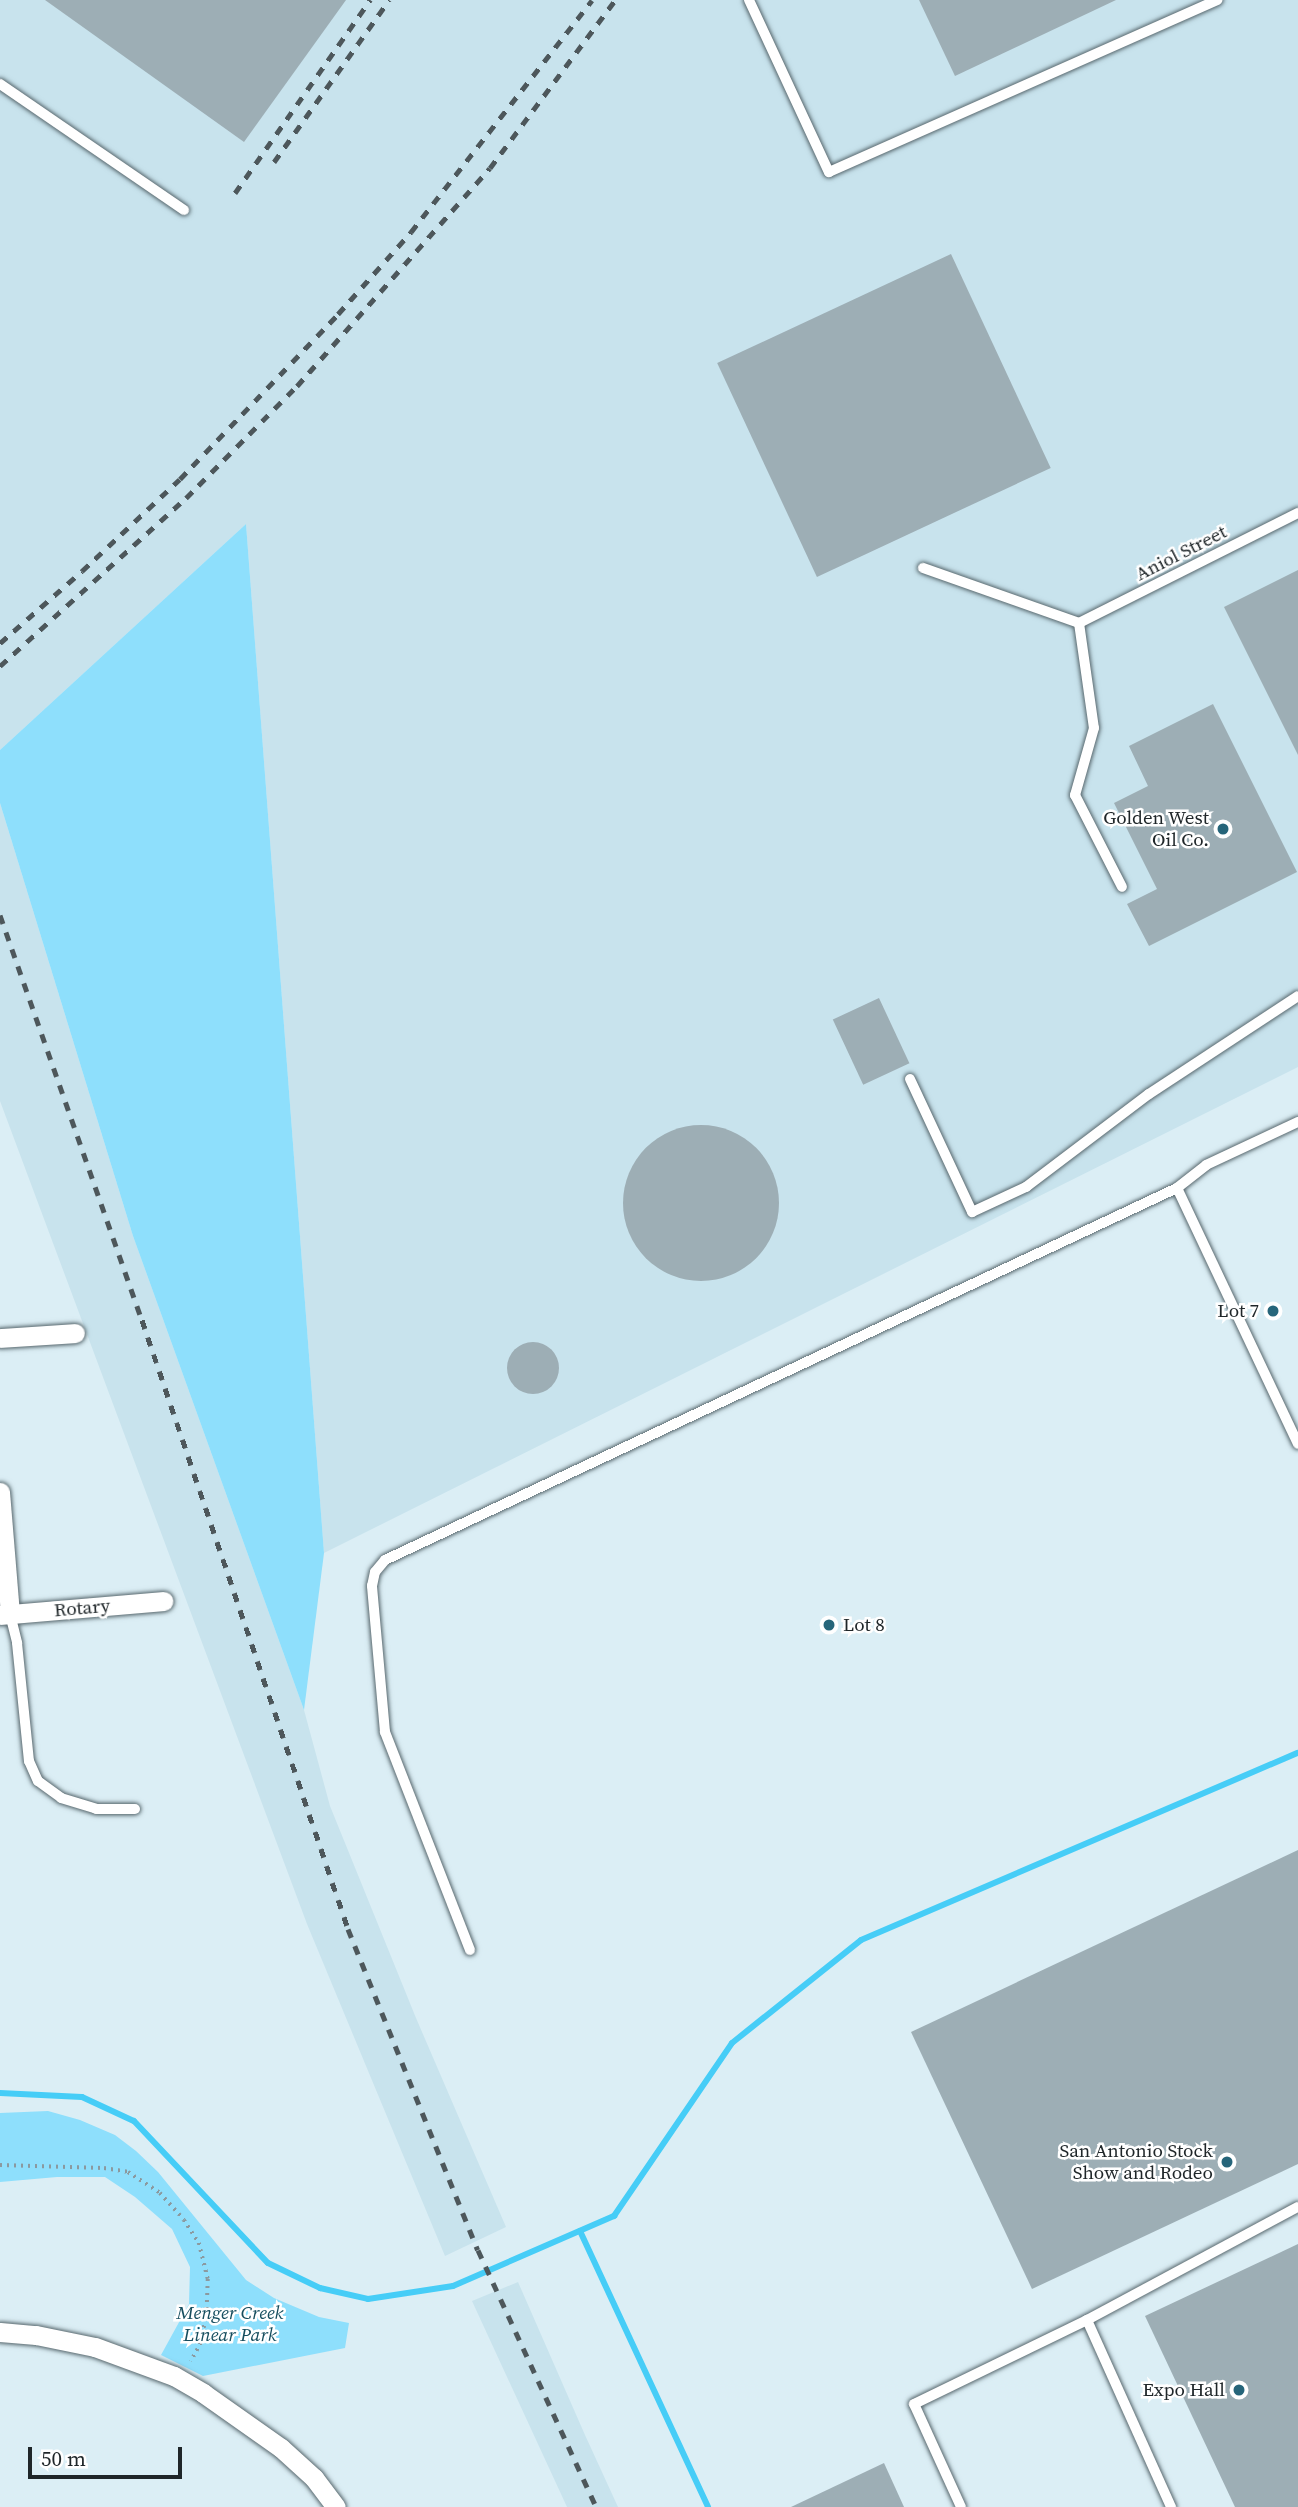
<!DOCTYPE html>
<html>
<head>
<meta charset="utf-8">
<style>
	body { margin:0 }
	#map { position:relative; width:1298px; height:2507px; overflow:hidden; background:#dbeef5; font-family:"Source Serif 4",serif }
	div>[style] { position:absolute }
	[style*='--x'] { left:calc(var(--x)*1px); top:calc(var(--y)*1px); width:calc(var(--w)*1px); rotate:calc(var(--a)*1deg) }
	.built>* { inset:0; background:#c8e3ed }
	.green>* { inset:0; background:#8edffc }
	.stream>* { height:6px; margin:-3px; padding:0 3px; transform-origin:3px; border-radius:3px; background:#46cdf7 }
	.building>* { inset:0; background:#9daeb5; transform-origin:0 0 }
	.round { border-radius:50% }
	.path>* { height:3.5px; margin-top:-1.75px; transform-origin:0; background:repeating-linear-gradient(90deg,#8b999f 0 2px,transparent 0 7px) }
	.roads { filter:drop-shadow(0 0 2px #58686e) drop-shadow(0 0 2px #58686e) }
	.lane>* { height:10px; margin:-5px; padding:0 5px; transform-origin:5px; border-radius:5px; background:#fff }
	.street>* { height:19px; margin:-9.5px; padding:0 9.5px; transform-origin:9.5px; border-radius:9.5px; background:#fff }
	.rail>* { height:5px; margin-top:-2.5px; transform-origin:0; background:repeating-linear-gradient(90deg,#4d575b 0 9px,transparent 0 18px) }
	.dots>* { width:19px; height:19px; translate:-50% -50%; box-sizing:border-box; border:4px solid #fff; border-radius:50% }
	span { translate:-50% -50%; white-space:nowrap; text-align:center; line-height:1.15; -webkit-text-stroke:5px #fff; paint-order:stroke }
	.street-label { font-size:19px; color:#1f2629 }
	.poi-label { font-size:19px; color:#1f2629 }
	.right { translate:-100% -50%; text-align:right }
	.left { translate:0 -50%; text-align:left }
	.park-label { font-size:19px; color:#154d5e; font-style:italic }
	.scale { position:absolute; left:28px; top:2447px; width:154px; height:32px; box-sizing:border-box; border:4px solid #1f2629; border-top:0; padding-left:9px; font-size:21px; line-height:24px; white-space:nowrap; color:#1f2629; -webkit-text-stroke:5px #fff; paint-order:stroke }
</style>
</head>
<body>
<div id="map">
	<div class="built">
		<div style="clip-path:polygon(0 0,1298px 0,1298px 1067px,324px 1553px,246px 524px,0 750px)"></div>
		<div style="clip-path:polygon(0 803px,133px 1236px,304px 1710px,330px 1806px,416px 2018px,506px 2227px,445px 2256px,307px 1924px,0 1101px)"></div>
		<div style="clip-path:polygon(518px 2282px,585px 2435px,618px 2507px,567px 2507px,472px 2301px)"></div>
	</div>
	<div class="green">
		<div style="clip-path:polygon(246px 524px,324px 1553px,304px 1710px,133px 1236px,0 803px,0 750px)"></div>
		<div style="clip-path:polygon(48px 2111px,80px 2120px,115px 2135px,136px 2151px,158px 2172px,246px 2280px,274px 2298px,319px 2317px,349px 2323px,345px 2348px,203px 2376px,161px 2355px,189px 2304px,190px 2267px,172px 2229px,135px 2197px,105px 2177px,57px 2177px,0 2182px,0 2113px)"></div>
	</div>
	<div class="stream">
		<div style="--x:0;--y:2093;--w:82;--a:2.8"></div>
		<div style="--x:82;--y:2097;--w:57;--a:24.8"></div>
		<div style="--x:134;--y:2121;--w:195;--a:46.7"></div>
		<div style="--x:268;--y:2263;--w:58;--a:25.7"></div>
		<div style="--x:320;--y:2288;--w:49;--a:12.9"></div>
		<div style="--x:368;--y:2299;--w:86;--a:-8.7"></div>
		<div style="--x:453;--y:2286;--w:176;--a:-23.5"></div>
		<div style="--x:614;--y:2216;--w:209;--a:-55.7"></div>
		<div style="--x:732;--y:2043;--w:165;--a:-38.6"></div>
		<div style="--x:861;--y:1940;--w:475;--a:-23.2"></div>
		<div style="--x:580;--y:2231;--w:304;--a:65.1"></div>
	</div>
	<div class="building">
		<div style="clip-path:polygon(45px 0,346px 0,244px 142px)"></div>
		<div style="clip-path:polygon(919px 0,1116px 0,955px 76px)"></div>
		<div style="left:951px;top:254px;width:236px;height:258px;rotate:65deg"></div>
		<div style="clip-path:polygon(1298px 570px,1298px 755px,1224px 607px)"></div>
		<div style="clip-path:polygon(1213px 704px,1297px 872px,1149px 946px,1127px 904px,1157px 889px,1114px 803px,1148px 786px,1129px 746px)"></div>
		<div style="left:879px;top:998px;width:72px;height:51px;rotate:65deg"></div>
		<div class="round" style="left:623px;top:1125px;width:156px;height:156px"></div>
		<div class="round" style="left:507px;top:1342px;width:52px;height:52px"></div>
		<div style="clip-path:polygon(1298px 1850px,1298px 2164px,1032px 2289px,911px 2032px)"></div>
		<div style="clip-path:polygon(1298px 2244px,1298px 2507px,1235px 2507px,1145px 2316px)"></div>
		<div style="clip-path:polygon(884px 2463px,904px 2507px,791px 2507px)"></div>
	</div>
	<div class="path">
		<div style="--x:0;--y:2165;--w:104;--a:1.7"></div>
		<div style="--x:104;--y:2168;--w:24;--a:9"></div>
		<div style="--x:128;--y:2172;--w:38;--a:33"></div>
		<div style="--x:160;--y:2193;--w:36;--a:48"></div>
		<div style="--x:184;--y:2220;--w:27;--a:57"></div>
		<div style="--x:199;--y:2243;--w:37;--a:76"></div>
		<div style="--x:208;--y:2279;--w:33;--a:92"></div>
		<div style="--x:207;--y:2312;--w:32;--a:101"></div>
		<div style="--x:201;--y:2343;--w:21;--a:118"></div>
	</div>
	<div class="roads">
		<div class="lane">
			<div style="--x:749;--y:0;--w:190;--a:65.1"></div>
			<div style="--x:829;--y:172;--w:425;--a:-23.9"></div>
			<div style="--x:0;--y:84;--w:223;--a:34.4"></div>
			<div style="--x:923;--y:568;--w:165;--a:19.4"></div>
			<div style="--x:1079;--y:623;--w:106;--a:81.9"></div>
			<div style="--x:1094;--y:728;--w:70;--a:105.8"></div>
			<div style="--x:1075;--y:795;--w:103;--a:62.9"></div>
			<div style="--x:1079;--y:623;--w:245;--a:-26.7"></div>
			<div style="--x:910;--y:1079;--w:147;--a:65"></div>
			<div style="--x:972;--y:1212;--w:60;--a:-24.8"></div>
			<div style="--x:1026;--y:1187;--w:154;--a:-37.1"></div>
			<div style="--x:1149;--y:1094;--w:178;--a:-33.3"></div>
			<div style="--x:1177;--y:1188;--w:283;--a:64.7"></div>
			<div style="--x:10;--y:1614;--w:30;--a:76"></div>
			<div style="--x:17;--y:1643;--w:119;--a:84.2"></div>
			<div style="--x:29;--y:1761;--w:22;--a:66"></div>
			<div style="--x:38;--y:1781;--w:29;--a:36"></div>
			<div style="--x:61;--y:1798;--w:37;--a:17"></div>
			<div style="--x:96;--y:1809;--w:39;--a:0"></div>
			<div style="--x:470;--y:1950;--w:234;--a:-111.3"></div>
			<div style="--x:385;--y:1732;--w:147;--a:-95.1"></div>
			<div style="--x:372;--y:1586;--w:14;--a:-78"></div>
			<div style="--x:375;--y:1572;--w:16;--a:-50"></div>
			<div style="--x:385;--y:1560;--w:875;--a:-25.16"></div>
			<div style="--x:1177;--y:1188;--w:37;--a:-38"></div>
			<div style="--x:1206;--y:1165;--w:102;--a:-25.1"></div>
			<div style="--x:1087;--y:2320;--w:205;--a:65.8"></div>
			<div style="--x:961;--y:2507;--w:113;--a:-114.5"></div>
			<div style="--x:914;--y:2404;--w:192;--a:-25.9"></div>
			<div style="--x:1087;--y:2320;--w:239;--a:-28.2"></div>
		</div>
		<div class="street">
			<div style="--x:0;--y:1338;--w:75;--a:-3.8"></div>
			<div style="--x:0;--y:1492;--w:122;--a:85.3"></div>
			<div style="--x:0;--y:1615;--w:164;--a:-4.9"></div>
			<div style="--x:0;--y:2332;--w:36;--a:5"></div>
			<div style="--x:36;--y:2335;--w:60;--a:11.5"></div>
			<div style="--x:95;--y:2347;--w:84;--a:20.2"></div>
			<div style="--x:174;--y:2376;--w:34;--a:30"></div>
			<div style="--x:203;--y:2393;--w:95;--a:35.2"></div>
			<div style="--x:281;--y:2448;--w:45;--a:42.3"></div>
			<div style="--x:314;--y:2478;--w:36;--a:53"></div>
		</div>
	</div>
	<div class="rail">
		<div style="--x:274;--y:162;--w:199;--a:-54.6"></div>
		<div style="--x:235;--y:193;--w:236;--a:-55"></div>
		<div style="--x:0;--y:643;--w:109;--a:-41.3"></div>
		<div style="--x:82;--y:571;--w:134;--a:-43.2"></div>
		<div style="--x:180;--y:479;--w:228;--a:-46.2"></div>
		<div style="--x:338;--y:314;--w:110;--a:-48.3"></div>
		<div style="--x:411;--y:232;--w:294;--a:-52"></div>
		<div style="--x:0;--y:666;--w:251;--a:-42.1"></div>
		<div style="--x:186;--y:498;--w:158;--a:-45.3"></div>
		<div style="--x:297;--y:386;--w:291;--a:-48.5"></div>
		<div style="--x:490;--y:168;--w:209;--a:-53.3"></div>
		<div style="--x:0;--y:915;--w:429;--a:70.7"></div>
		<div style="--x:142;--y:1320;--w:643;--a:71.31"></div>
		<div style="--x:348;--y:1929;--w:346;--a:68"></div>
		<div style="--x:478;--y:2250;--w:283;--a:65.3"></div>
	</div>
	<div class="dots">
		<div style="left:1223px;top:829px;background:#26657a"></div>
		<div style="left:1273px;top:1311px;background:#26657a"></div>
		<div style="left:829px;top:1625px;background:#26657a"></div>
		<div style="left:1227px;top:2162px;background:#26657a"></div>
		<div style="left:1239px;top:2390px;background:#26657a"></div>
	</div>
	<div class="street-label">
		<span style="left:1181px;top:553px;rotate:-27deg">Aniol Street</span>
		<span style="left:82px;top:1608px;rotate:-5deg">Rotary</span>
	</div>
	<div class="poi-label">
		<span class="right" style="left:1209px;top:829px">Golden West<br>Oil Co.</span>
		<span class="right" style="left:1259px;top:1311px">Lot 7</span>
		<span class="left" style="left:843px;top:1625px">Lot 8</span>
		<span class="right" style="left:1213px;top:2162px">San Antonio Stock<br>Show and Rodeo</span>
		<span class="right" style="left:1225px;top:2390px">Expo Hall</span>
	</div>
	<div class="park-label">
		<span style="left:230px;top:2324px">Menger Creek<br>Linear Park</span>
	</div>
	<div class="scale">50 m</div>
</div>
</body>
</html>
